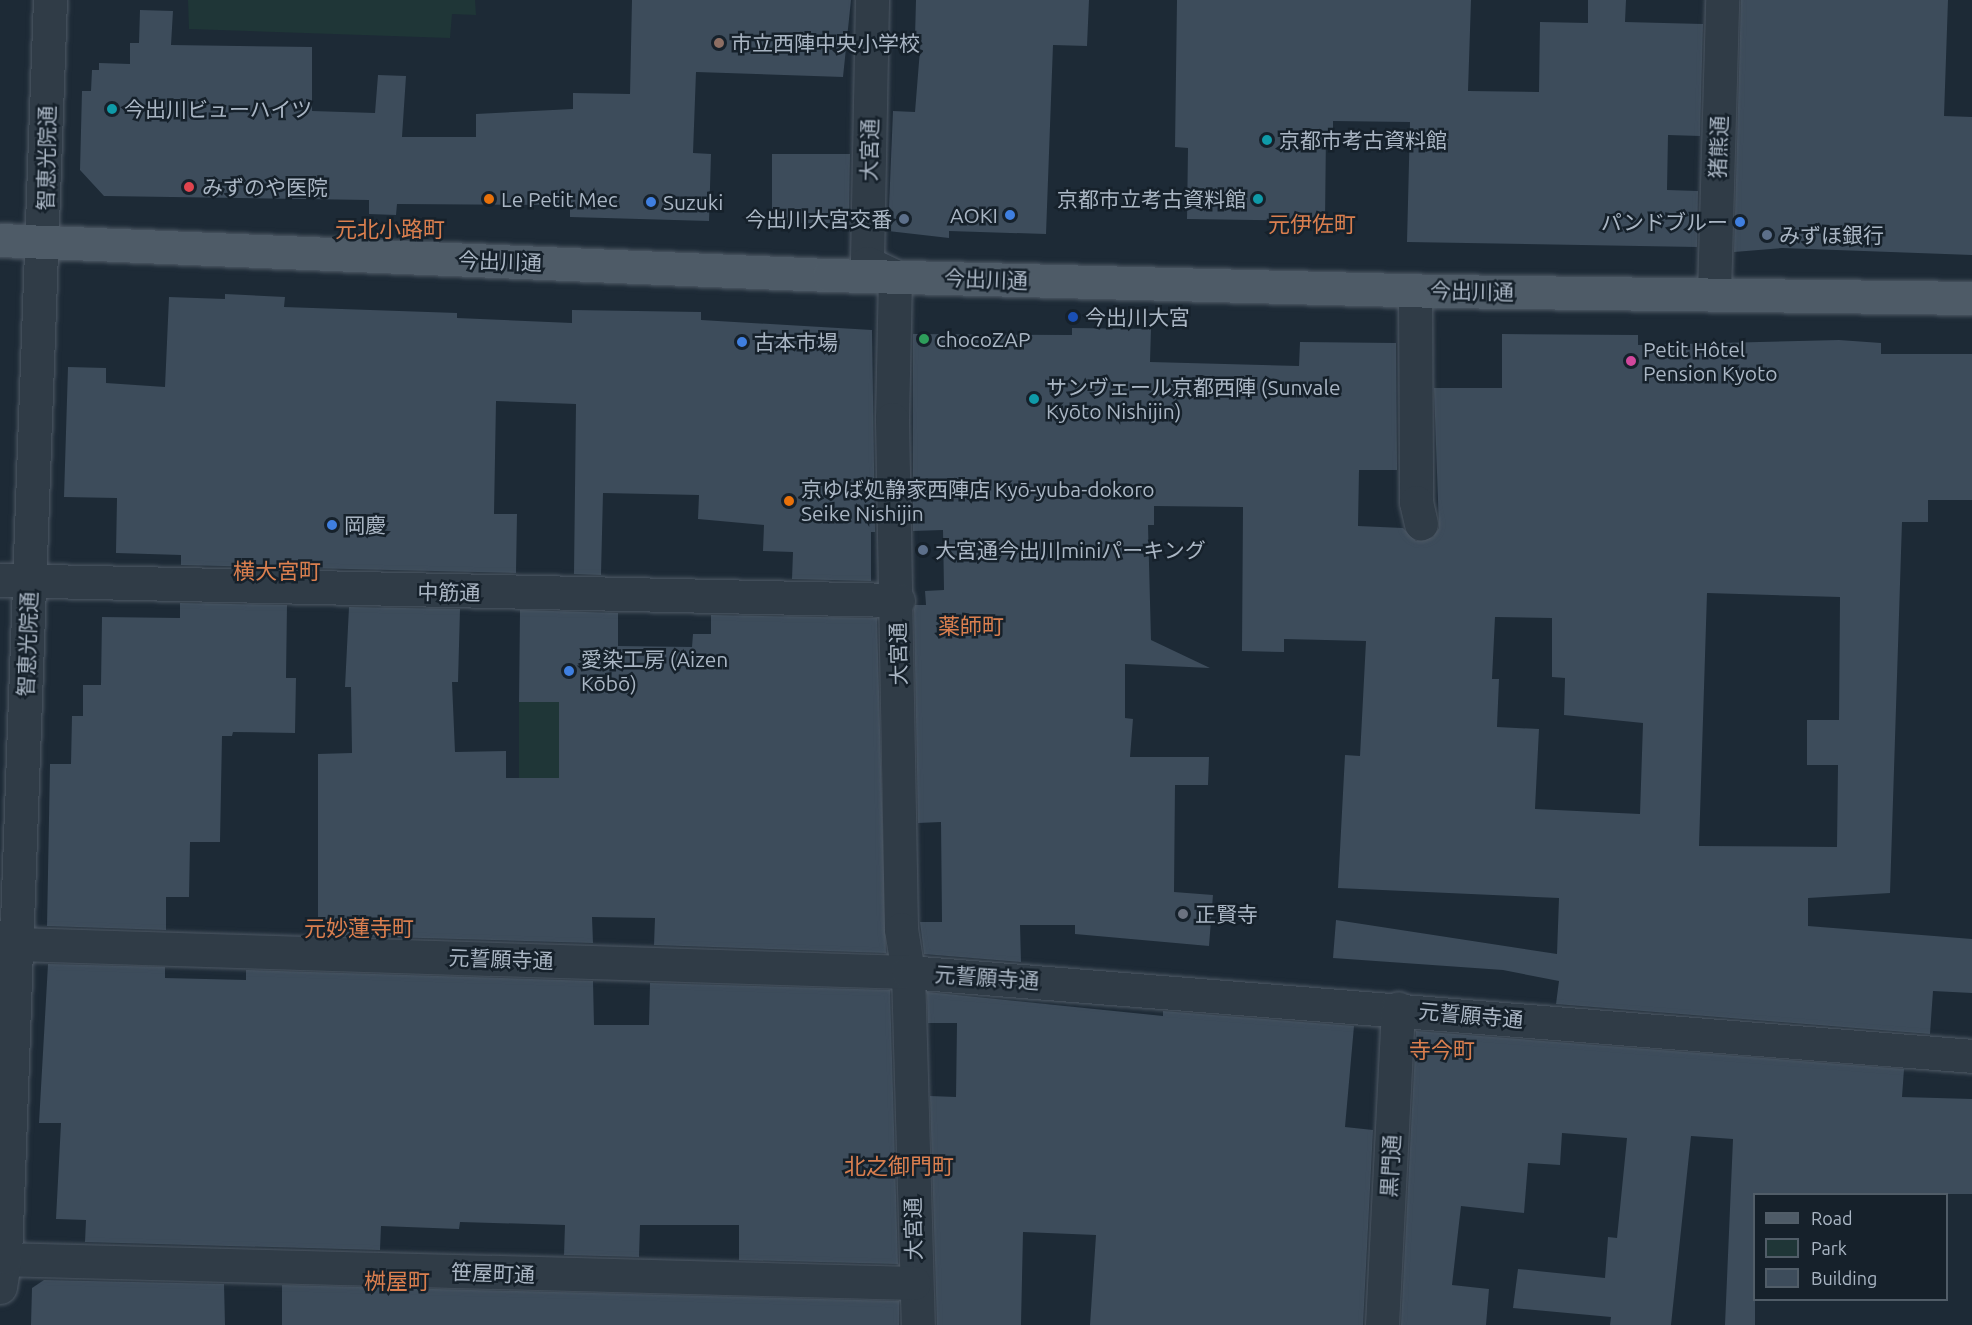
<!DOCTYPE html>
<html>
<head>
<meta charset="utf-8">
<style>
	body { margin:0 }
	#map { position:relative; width:1972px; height:1325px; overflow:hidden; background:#1d2a36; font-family:Ubuntu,"Noto Sans JP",sans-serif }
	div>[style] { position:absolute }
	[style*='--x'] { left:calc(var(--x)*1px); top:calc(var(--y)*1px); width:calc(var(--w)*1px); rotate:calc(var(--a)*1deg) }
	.green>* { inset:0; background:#1f3637 }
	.building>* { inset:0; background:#3d4c5b }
	.roads { filter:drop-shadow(0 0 2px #4e5965) drop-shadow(0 0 2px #4e5965) }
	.minor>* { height:33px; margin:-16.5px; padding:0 16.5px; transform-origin:16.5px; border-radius:16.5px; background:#303c47 }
	.major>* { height:33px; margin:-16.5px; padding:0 16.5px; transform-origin:16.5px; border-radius:16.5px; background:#4e5b67 }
	.dots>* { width:16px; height:16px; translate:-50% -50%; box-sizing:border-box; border:3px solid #16212b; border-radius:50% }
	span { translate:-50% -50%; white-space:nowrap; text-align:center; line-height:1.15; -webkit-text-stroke:5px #16212b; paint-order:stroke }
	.poi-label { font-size:21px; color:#aab6c4 }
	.left { translate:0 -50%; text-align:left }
	.right { translate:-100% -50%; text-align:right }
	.street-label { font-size:21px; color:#aab6c4 }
	.neighbourhood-label { font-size:22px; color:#da7f4f }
	.legend { position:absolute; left:1753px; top:1193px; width:195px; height:108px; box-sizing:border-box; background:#16212b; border:2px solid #515d68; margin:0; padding:8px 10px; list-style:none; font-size:18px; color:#aab6c4 }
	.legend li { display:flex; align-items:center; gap:12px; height:30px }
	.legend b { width:30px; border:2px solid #515d68 }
</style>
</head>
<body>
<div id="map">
	<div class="green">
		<div style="clip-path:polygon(188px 0,475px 0,476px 15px,452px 14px,450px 38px,189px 29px)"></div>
		<div style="clip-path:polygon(519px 702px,587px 702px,559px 753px,559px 774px,569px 774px,569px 780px,519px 780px)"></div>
	</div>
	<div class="building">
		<div style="clip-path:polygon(632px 0,851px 0,843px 77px,696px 72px,693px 153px,711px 154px,709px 221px,570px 217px,570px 205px,397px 204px,396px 215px,369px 214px,369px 200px,104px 196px,80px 170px,82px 91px,91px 91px,92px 70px,99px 70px,99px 63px,130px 64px,130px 43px,139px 43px,140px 10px,173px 11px,171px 45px,312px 47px,312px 111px,375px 113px,378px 75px,406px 76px,402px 137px,476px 137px,476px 114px,573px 109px,573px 93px,630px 94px)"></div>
		<div style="clip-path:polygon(916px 0,1089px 0,1087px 46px,1053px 45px,1046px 234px,949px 231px,949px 238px,888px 231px,893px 111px,915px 112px,921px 37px,915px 37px)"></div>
		<div style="clip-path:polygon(1177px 0,1471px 0,1468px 91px,1539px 92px,1540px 22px,1588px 23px,1588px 0,1626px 0,1625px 22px,1703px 24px,1700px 136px,1668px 135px,1667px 190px,1698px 191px,1697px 247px,1407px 242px,1410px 122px,1333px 121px,1333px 134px,1326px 133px,1325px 221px,1187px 219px,1188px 148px,1175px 147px)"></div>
		<div style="clip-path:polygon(1741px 0,1948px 0,1944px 116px,1972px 117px,1972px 255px,1782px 248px,1734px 252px)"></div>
		<div style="clip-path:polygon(772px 154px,850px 154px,849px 217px,839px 223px,772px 223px)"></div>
		<div style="clip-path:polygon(225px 294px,285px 297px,284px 307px,457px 313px,457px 318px,572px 323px,572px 310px,701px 312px,701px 320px,872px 330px,875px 532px,871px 532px,871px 581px,792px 579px,793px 552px,763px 551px,764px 525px,698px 519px,699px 495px,603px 493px,601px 575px,574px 574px,576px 404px,496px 401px,494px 514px,517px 514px,516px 573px,181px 565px,181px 555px,116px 553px,117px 498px,64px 497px,68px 367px,106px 368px,106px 383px,165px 387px,169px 297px,225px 299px)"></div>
		<div style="clip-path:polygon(evenodd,1072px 328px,1151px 329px,1150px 362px,1299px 366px,1300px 342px,1396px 343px,1397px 470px,1359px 470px,1358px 526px,1403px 528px,1416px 541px,1433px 537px,1439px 528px,1434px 388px,1502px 388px,1502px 334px,1638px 335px,1638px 345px,1839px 340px,1881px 343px,1881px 354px,1972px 354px,1972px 500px,1928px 500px,1928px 522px,1902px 522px,1890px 893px,1808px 898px,1808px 926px,1972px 939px,1972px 993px,1933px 991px,1930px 1034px,1556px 1004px,1559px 981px,1503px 970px,1333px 958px,1336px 920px,1557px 954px,1559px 898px,1338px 888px,1345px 755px,1360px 756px,1366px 641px,1284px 639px,1284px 652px,1242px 651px,1243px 507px,1154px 506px,1154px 525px,1148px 525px,1151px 640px,1210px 668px,1125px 664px,1125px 718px,1133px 719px,1130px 757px,1209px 757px,1208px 785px,1175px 785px,1174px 892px,1213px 895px,1209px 946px,1075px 934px,1075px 925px,1020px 925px,1021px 962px,924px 954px,920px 922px,942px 922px,941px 822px,918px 823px,914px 609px,915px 605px,926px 605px,925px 591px,944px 590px,943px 530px,913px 531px,913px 334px,1072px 335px,1072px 328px,1707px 593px,1840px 597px,1839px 720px,1807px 720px,1807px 765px,1838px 765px,1837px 847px,1699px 846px,1707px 593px,1072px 328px,1495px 617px,1552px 618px,1552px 677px,1565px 678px,1564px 715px,1643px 723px,1640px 814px,1535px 809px,1539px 729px,1497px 727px,1499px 679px,1492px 679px,1495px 617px)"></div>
		<div style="clip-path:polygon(180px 603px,287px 605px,286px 678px,296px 678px,295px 733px,233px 732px,232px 736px,222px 736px,220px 842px,190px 842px,189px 897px,166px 897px,166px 930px,47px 926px,50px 764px,71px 764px,72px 716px,83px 716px,83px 685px,101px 685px,102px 617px,180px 618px)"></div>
		<div style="clip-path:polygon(349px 607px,460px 609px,458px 682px,452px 682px,455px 752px,506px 751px,506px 778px,559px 778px,559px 702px,519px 702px,520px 610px,618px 613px,618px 646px,692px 647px,693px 634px,711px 634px,711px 615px,877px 618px,886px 953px,654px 945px,655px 918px,592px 917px,593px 943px,318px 935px,318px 754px,352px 753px,351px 687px,345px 687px)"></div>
		<div style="clip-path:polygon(48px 964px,165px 967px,165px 978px,246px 980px,246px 970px,593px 981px,594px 1025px,649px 1025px,650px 983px,890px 990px,898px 1264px,739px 1260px,739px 1225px,640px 1225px,639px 1257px,564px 1255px,565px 1225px,460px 1222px,459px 1229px,381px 1226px,380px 1250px,85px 1242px,86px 1220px,56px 1219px,61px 1123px,39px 1123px)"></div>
		<div style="clip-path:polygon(927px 992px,1163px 1016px,1163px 1011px,1354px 1026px,1345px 1127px,1373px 1130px,1363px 1325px,1090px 1325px,1096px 1235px,1023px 1232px,1021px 1325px,937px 1325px,930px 1096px,956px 1097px,957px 1023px,928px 1023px)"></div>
		<div style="clip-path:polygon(1416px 1031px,1904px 1069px,1902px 1097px,1972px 1099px,1972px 1194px,1755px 1194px,1755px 1325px,1725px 1325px,1733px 1139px,1691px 1136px,1671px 1325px,1610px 1325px,1611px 1317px,1513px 1308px,1518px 1269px,1605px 1278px,1608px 1237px,1617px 1238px,1627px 1138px,1562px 1133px,1560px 1165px,1528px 1163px,1524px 1213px,1461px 1206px,1452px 1285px,1489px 1289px,1486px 1325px,1401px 1325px)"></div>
		<div style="clip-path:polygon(44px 1280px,224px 1284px,225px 1325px,31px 1325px,32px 1288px)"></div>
		<div style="clip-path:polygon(282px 1285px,899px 1301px,899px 1325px,282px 1325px)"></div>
	</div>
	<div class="roads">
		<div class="minor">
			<div style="--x:872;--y:0;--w:263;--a:91.1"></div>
			<div style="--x:867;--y:263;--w:31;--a:25"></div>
			<div style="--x:895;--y:276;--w:143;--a:91.2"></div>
			<div style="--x:892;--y:419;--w:510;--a:88.99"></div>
			<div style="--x:901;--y:929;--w:44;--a:80.8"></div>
			<div style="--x:908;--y:972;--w:353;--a:88.4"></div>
			<div style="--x:1415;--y:290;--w:212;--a:89.7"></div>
			<div style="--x:1416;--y:502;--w:22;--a:77"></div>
			<div style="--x:1714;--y:294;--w:294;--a:-88.4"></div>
			<div style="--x:0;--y:580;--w:898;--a:1.28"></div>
			<div style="--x:0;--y:937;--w:18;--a:22"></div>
			<div style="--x:17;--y:944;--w:891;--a:1.8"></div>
			<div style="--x:908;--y:972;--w:1067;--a:4.51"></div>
			<div style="--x:0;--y:1259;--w:914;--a:1.5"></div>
			<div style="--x:0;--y:1287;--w:30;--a:-81"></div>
			<div style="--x:5;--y:1257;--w:1258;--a:-87.95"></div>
			<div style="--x:1382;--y:1325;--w:317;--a:-87.1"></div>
		</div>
		<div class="major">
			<div style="--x:0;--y:240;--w:830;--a:2.42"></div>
			<div style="--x:829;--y:275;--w:611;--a:1.5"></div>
			<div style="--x:1440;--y:291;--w:532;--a:0.75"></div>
		</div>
	</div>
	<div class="dots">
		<div style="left:719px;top:43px;background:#8d6e63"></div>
		<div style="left:112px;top:109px;background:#0f9aa8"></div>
		<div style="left:1267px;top:140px;background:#0f9aa8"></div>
		<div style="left:189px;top:187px;background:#e0444e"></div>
		<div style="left:489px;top:199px;background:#e8710a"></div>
		<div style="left:1258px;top:199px;background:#0f9aa8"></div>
		<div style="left:651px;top:202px;background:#3f7fe0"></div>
		<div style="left:1010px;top:215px;background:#3f7fe0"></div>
		<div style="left:904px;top:219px;background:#5c6f8a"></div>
		<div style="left:1740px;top:222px;background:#3f7fe0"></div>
		<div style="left:1767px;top:235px;background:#5c6f8a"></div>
		<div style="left:1073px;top:317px;background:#1a4fb4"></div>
		<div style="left:924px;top:339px;background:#2e9e5b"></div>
		<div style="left:742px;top:342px;background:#3f7fe0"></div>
		<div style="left:1631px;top:361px;background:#d1479c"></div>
		<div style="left:1034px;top:399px;background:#0f9aa8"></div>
		<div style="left:789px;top:501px;background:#e8710a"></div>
		<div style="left:332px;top:525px;background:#3f7fe0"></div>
		<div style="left:923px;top:550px;background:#5c6f8a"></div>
		<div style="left:569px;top:671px;background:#3f7fe0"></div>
		<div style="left:1183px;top:914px;background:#6b7280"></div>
	</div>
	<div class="poi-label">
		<span class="left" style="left:731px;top:43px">市立西陣中央小学校</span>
		<span class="left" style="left:124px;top:109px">今出川ビューハイツ</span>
		<span class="left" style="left:1279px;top:140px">京都市考古資料館</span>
		<span class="left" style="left:202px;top:187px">みずのや医院</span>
		<span class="left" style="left:501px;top:199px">Le Petit Mec</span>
		<span class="right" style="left:1246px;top:199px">京都市立考古資料館</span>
		<span class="left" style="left:663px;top:202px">Suzuki</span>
		<span class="right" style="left:998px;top:215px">AOKI</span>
		<span class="right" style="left:892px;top:219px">今出川大宮交番</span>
		<span class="right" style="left:1728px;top:222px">パンドブルー</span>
		<span class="left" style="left:1779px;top:235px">みずほ銀行</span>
		<span class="left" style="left:1085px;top:317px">今出川大宮</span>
		<span class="left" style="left:936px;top:339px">chocoZAP</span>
		<span class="left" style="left:754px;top:342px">古本市場</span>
		<span class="left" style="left:1643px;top:361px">Petit Hôtel<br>Pension Kyoto</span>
		<span class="left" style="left:1046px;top:399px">サンヴェール京都西陣 (Sunvale<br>Kyōto Nishijin)</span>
		<span class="left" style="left:801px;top:501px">京ゆば処静家西陣店 Kyō-yuba-dokoro<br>Seike Nishijin</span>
		<span class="left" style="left:344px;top:525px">岡慶</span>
		<span class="left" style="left:935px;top:550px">大宮通今出川miniパーキング</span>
		<span class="left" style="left:581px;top:671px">愛染工房 (Aizen<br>Kōbō)</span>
		<span class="left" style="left:1195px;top:914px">正賢寺</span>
	</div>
	<div class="street-label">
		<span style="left:1718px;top:147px;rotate:-88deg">猪熊通</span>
		<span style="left:869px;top:150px;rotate:-89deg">大宮通</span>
		<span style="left:46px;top:158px;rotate:-89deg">智恵光院通</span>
		<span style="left:500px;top:261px;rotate:2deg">今出川通</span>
		<span style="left:986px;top:279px;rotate:2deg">今出川通</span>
		<span style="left:1472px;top:291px;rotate:1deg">今出川通</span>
		<span style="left:449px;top:592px;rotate:1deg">中筋通</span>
		<span style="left:27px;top:644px;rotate:-88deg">智恵光院通</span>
		<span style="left:898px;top:654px;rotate:-91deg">大宮通</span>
		<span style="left:501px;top:959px;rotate:2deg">元誓願寺通</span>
		<span style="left:987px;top:977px;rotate:4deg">元誓願寺通</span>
		<span style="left:1471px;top:1015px;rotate:5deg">元誓願寺通</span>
		<span style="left:1390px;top:1166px;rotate:-87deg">黒門通</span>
		<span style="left:913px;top:1229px;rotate:-91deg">大宮通</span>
		<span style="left:493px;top:1273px;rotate:2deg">笹屋町通</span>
	</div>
	<div class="neighbourhood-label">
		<span style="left:1312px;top:224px">元伊佐町</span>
		<span style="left:390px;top:229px">元北小路町</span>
		<span style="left:277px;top:571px">横大宮町</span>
		<span style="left:971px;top:626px">薬師町</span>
		<span style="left:359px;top:928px">元妙蓮寺町</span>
		<span style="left:1442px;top:1050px">寺今町</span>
		<span style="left:899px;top:1166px">北之御門町</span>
		<span style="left:397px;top:1281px">桝屋町</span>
	</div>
	<ul class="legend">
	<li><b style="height:8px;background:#4e5b67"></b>Road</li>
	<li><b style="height:16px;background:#1f3637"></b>Park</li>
	<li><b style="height:16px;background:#3d4c5b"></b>Building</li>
	</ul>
</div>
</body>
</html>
